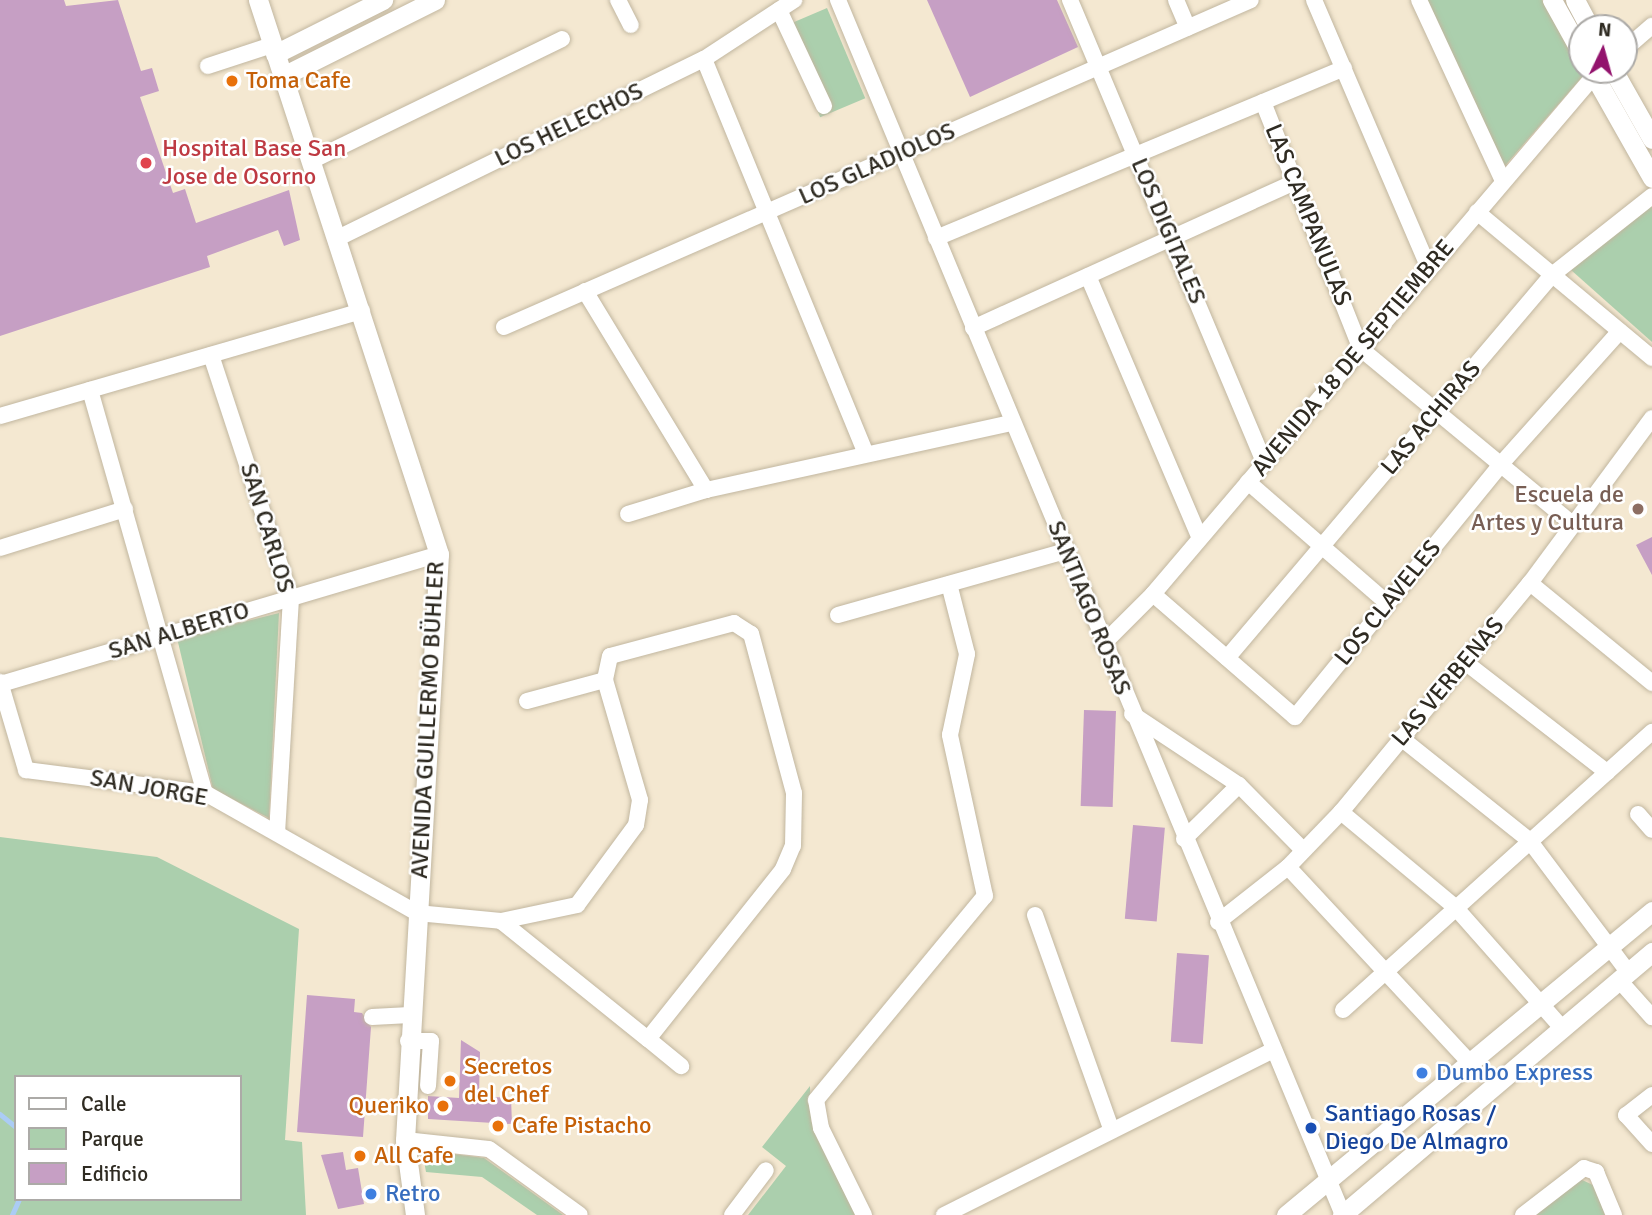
<!DOCTYPE html>
<html>
<head>
<meta charset="utf-8">
<style>
	body { margin:0 }
	#map { position:relative; width:1652px; height:1215px; overflow:hidden; background:#f4e8d1; font-family:Signika,sans-serif }
	div>[style] { position:absolute }
	[style*='--x'] { left:calc(var(--x)*1px); top:calc(var(--y)*1px); width:calc(var(--w)*1px); rotate:calc(var(--a)*1deg) }
	.green>* { inset:0; background:#abcfad; transform-origin:0 0 }
	.stream>* { height:4.5px; margin:-2.25px; padding:0 2.25px; transform-origin:2.25px; border-radius:2.25px; background:#abccf5 }
	.building>* { inset:0; background:#c69fc4; transform-origin:0 0 }
	.roads { filter:drop-shadow(0 0 2px #c1b69f) drop-shadow(0 0 2px #c1b69f) }
	.minor>* { height:16px; margin:-8px; padding:0 8px; transform-origin:8px; border-radius:8px; background:#fff }
	.major>* { height:19px; margin:-9.5px; padding:0 9.5px; transform-origin:9.5px; border-radius:9.5px; background:#fff }
	.dots>* { width:19px; height:19px; translate:-50% -50%; box-sizing:border-box; border:4px solid #fff; border-radius:50% }
	span { translate:-50% -50%; white-space:nowrap; text-align:center; line-height:1.15; -webkit-text-stroke:5px #fff; paint-order:stroke }
	.food-label { font-size:24px; color:#c56008 }
	.left { translate:0 -50%; text-align:left }
	.right { translate:-100% -50%; text-align:right }
	.street-label { font-size:24px; color:#2f2b22 }
	.health-label { font-size:24px; color:#be3a42 }
	.education-label { font-size:24px; color:#785e54 }
	.shop-label { font-size:24px; color:#366cbe }
	.transit-label { font-size:24px; color:#164399 }
	.legend { position:absolute; left:14px; top:1075px; width:228px; height:126px; box-sizing:border-box; background:#fff; border:2px solid #acaaa7; margin:0; padding:9px 12px; list-style:none; font-size:21px; color:#2f2b22 }
	.legend li { display:flex; align-items:center; gap:14px; height:35px }
	.legend b { width:35px; border:2px solid #acaaa7 }
	.north { position:absolute; left:1568px; top:14px; width:70px; height:70px; box-sizing:border-box; background:#fff; border:2px solid #acaaa7; border-radius:50%; rotate:5deg; font-size:19px; font-weight:700; line-height:28px; text-align:center; color:#2f2b22 }
	.north::after { content:''; display:block; margin:auto; width:24px; height:32px; background:#93136d; clip-path:polygon(50% 0,100% 100%,50% 72%,0 100%) }
</style>
</head>
<body>
<div id="map">
	<div class="green">
		<div style="clip-path:polygon(1424px 0,1542px 0,1583px 76px,1503px 168px)"></div>
		<div style="left:827px;top:8px;width:98px;height:49px;rotate:67deg"></div>
		<div style="clip-path:polygon(1652px 203px,1652px 342px,1571px 270px)"></div>
		<div style="clip-path:polygon(279px 613px,269px 818px,213px 789px,177px 638px)"></div>
		<div style="clip-path:polygon(evenodd,0 837px,157px 857px,299px 929px,285px 1140px,302px 1142px,306px 1215px,0 1215px,0 837px,16px 1077px,240px 1077px,240px 1199px,16px 1199px,16px 1077px)"></div>
		<div style="clip-path:polygon(810px 1086px,811px 1121px,856px 1215px,748px 1215px,786px 1166px,762px 1147px)"></div>
		<div style="clip-path:polygon(422px 1150px,484px 1158px,563px 1215px,537px 1215px,482px 1177px,426px 1172px)"></div>
		<div style="clip-path:polygon(1578px 1178px,1595px 1186px,1605px 1215px,1533px 1215px)"></div>
	</div>
	<div class="stream">
		<div style="--x:0;--y:1114;--w:21;--a:39"></div>
		<div style="--x:12;--y:1215;--w:17;--a:-66"></div>
	</div>
	<div class="building">
		<div style="clip-path:polygon(0 0,64px 0,66px 6px,118px 0,141px 71px,152px 68px,159px 91px,140px 97px,173px 193px,185px 189px,196px 223px,289px 190px,300px 240px,284px 246px,278px 230px,207px 256px,210px 267px,0 336px)"></div>
		<div style="clip-path:polygon(927px 0,1057px 0,1078px 47px,970px 97px)"></div>
		<div style="clip-path:polygon(1652px 537px,1652px 575px,1636px 545px)"></div>
		<div style="left:1084px;top:710px;width:32px;height:96px;rotate:2deg"></div>
		<div style="left:1133px;top:825px;width:32px;height:94px;rotate:5deg"></div>
		<div style="left:1177px;top:953px;width:32px;height:89px;rotate:4deg"></div>
		<div style="clip-path:polygon(307px 995px,355px 999px,354px 1012px,362px 1013px,371px 1027px,363px 1137px,297px 1132px)"></div>
		<div style="clip-path:polygon(461px 1040px,480px 1052px,479px 1096px,511px 1098px,512px 1124px,428px 1119px,428px 1096px,459px 1098px)"></div>
		<div style="clip-path:polygon(343px 1152px,346px 1170px,358px 1168px,364px 1204px,338px 1209px,321px 1155px)"></div>
	</div>
	<div class="roads">
		<div class="minor">
			<div style="--x:618;--y:0;--w:28;--a:63"></div>
			<div style="--x:838;--y:0;--w:1316;--a:67.43"></div>
			<div style="--x:1070;--y:0;--w:501;--a:67.22"></div>
			<div style="--x:1176;--y:0;--w:30;--a:67"></div>
			<div style="--x:1314;--y:0;--w:292;--a:66.8"></div>
			<div style="--x:1419;--y:0;--w:200;--a:65.1"></div>
			<div style="--x:779;--y:10;--w:106;--a:64.9"></div>
			<div style="--x:1624;--y:50;--w:37;--a:-41"></div>
			<div style="--x:704;--y:59;--w:427;--a:67.7"></div>
			<div style="--x:208;--y:66;--w:67;--a:-18.2"></div>
			<div style="--x:1263;--y:102;--w:266;--a:68.4"></div>
			<div style="--x:1361;--y:349;--w:271;--a:39.6"></div>
			<div style="--x:311;--y:161;--w:279;--a:-25.9"></div>
			<div style="--x:1477;--y:212;--w:228;--a:39.8"></div>
			<div style="--x:338;--y:238;--w:407;--a:-26.1"></div>
			<div style="--x:704;--y:59;--w:108;--a:-33.2"></div>
			<div style="--x:936;--y:238;--w:442;--a:-22.6"></div>
			<div style="--x:1088;--y:276;--w:285;--a:66.9"></div>
			<div style="--x:585;--y:291;--w:233;--a:58.7"></div>
			<div style="--x:504;--y:327;--w:815;--a:-23.64"></div>
			<div style="--x:973;--y:328;--w:354;--a:-24.4"></div>
			<div style="--x:211;--y:355;--w:256;--a:71.8"></div>
			<div style="--x:291;--y:598;--w:234;--a:93.4"></div>
			<div style="--x:90;--y:390;--w:419;--a:74.1"></div>
			<div style="--x:0;--y:416;--w:377;--a:-16.2"></div>
			<div style="--x:1248;--y:482;--w:184;--a:41"></div>
			<div style="--x:628;--y:514;--w:82;--a:-17.1"></div>
			<div style="--x:706;--y:490;--w:313;--a:-12.4"></div>
			<div style="--x:0;--y:548;--w:131;--a:-17.3"></div>
			<div style="--x:1530;--y:583;--w:158;--a:39.3"></div>
			<div style="--x:1153;--y:594;--w:188;--a:40.9"></div>
			<div style="--x:1295;--y:717;--w:326;--a:-50.8"></div>
			<div style="--x:1501;--y:464;--w:178;--a:-48.2"></div>
			<div style="--x:838;--y:615;--w:236;--a:-15.7"></div>
			<div style="--x:1103;--y:644;--w:71;--a:-45"></div>
			<div style="--x:1153;--y:594;--w:688;--a:-49.6"></div>
			<div style="--x:1227;--y:658;--w:502;--a:-49.68"></div>
			<div style="--x:1552;--y:275;--w:127;--a:-38.3"></div>
			<div style="--x:1465;--y:662;--w:180;--a:37.8"></div>
			<div style="--x:0;--y:682;--w:92;--a:73.5"></div>
			<div style="--x:26;--y:770;--w:180;--a:7.3"></div>
			<div style="--x:205;--y:793;--w:244;--a:29.5"></div>
			<div style="--x:417;--y:913;--w:84;--a:5.4"></div>
			<div style="--x:501;--y:921;--w:189;--a:38.8"></div>
			<div style="--x:648;--y:1039;--w:217;--a:-51.5"></div>
			<div style="--x:783;--y:869;--w:25;--a:-67"></div>
			<div style="--x:793;--y:846;--w:53;--a:-88.9"></div>
			<div style="--x:794;--y:793;--w:165;--a:-105.1"></div>
			<div style="--x:751;--y:634;--w:20;--a:-147"></div>
			<div style="--x:734;--y:623;--w:128;--a:165.1"></div>
			<div style="--x:610;--y:656;--w:25;--a:102"></div>
			<div style="--x:605;--y:680;--w:125;--a:73.7"></div>
			<div style="--x:640;--y:800;--w:25;--a:99"></div>
			<div style="--x:636;--y:825;--w:99;--a:126.4"></div>
			<div style="--x:577;--y:905;--w:78;--a:168.1"></div>
			<div style="--x:1;--y:684;--w:457;--a:-16.5"></div>
			<div style="--x:527;--y:701;--w:81;--a:-15.1"></div>
			<div style="--x:1132;--y:714;--w:128;--a:33.6"></div>
			<div style="--x:1239;--y:785;--w:91;--a:45.4"></div>
			<div style="--x:1401;--y:738;--w:164;--a:38.6"></div>
			<div style="--x:1529;--y:840;--w:165;--a:53.1"></div>
			<div style="--x:1341;--y:812;--w:148;--a:39.8"></div>
			<div style="--x:1455;--y:907;--w:162;--a:48.5"></div>
			<div style="--x:1638;--y:814;--w:21;--a:49"></div>
			<div style="--x:1184;--y:839;--w:77;--a:-44.5"></div>
			<div style="--x:1288;--y:867;--w:269;--a:47.1"></div>
			<div style="--x:1035;--y:915;--w:227;--a:70.4"></div>
			<div style="--x:1218;--y:922;--w:89;--a:-38.2"></div>
			<div style="--x:1288;--y:867;--w:76;--a:-46.1"></div>
			<div style="--x:1341;--y:812;--w:297;--a:-50.5"></div>
			<div style="--x:1530;--y:583;--w:205;--a:-53.5"></div>
			<div style="--x:1619;--y:980;--w:50;--a:48.3"></div>
			<div style="--x:1343;--y:1010;--w:416;--a:-42"></div>
			<div style="--x:372;--y:1017;--w:38;--a:-3"></div>
			<div style="--x:648;--y:1039;--w:43;--a:39.3"></div>
			<div style="--x:408;--y:1041;--w:23;--a:0"></div>
			<div style="--x:431;--y:1041;--w:45;--a:93.8"></div>
			<div style="--x:1652;--y:1095;--w:33;--a:142"></div>
			<div style="--x:1626;--y:1115;--w:39;--a:48"></div>
			<div style="--x:405;--y:1140;--w:84;--a:6.1"></div>
			<div style="--x:489;--y:1149;--w:112;--a:36"></div>
			<div style="--x:732;--y:1215;--w:56;--a:-52.9"></div>
			<div style="--x:864;--y:1215;--w:97;--a:-116.3"></div>
			<div style="--x:821;--y:1128;--w:28;--a:-100"></div>
			<div style="--x:816;--y:1100;--w:265;--a:-50.4"></div>
			<div style="--x:985;--y:896;--w:165;--a:-102.3"></div>
			<div style="--x:950;--y:735;--w:83;--a:-78.1"></div>
			<div style="--x:967;--y:654;--w:72;--a:-104.4"></div>
			<div style="--x:944;--y:1215;--w:368;--a:-26.6"></div>
			<div style="--x:1523;--y:1215;--w:77;--a:-37.6"></div>
			<div style="--x:1584;--y:1168;--w:13;--a:18"></div>
			<div style="--x:1596;--y:1172;--w:47;--a:67.3"></div>
		</div>
		<div class="major">
			<div style="--x:258;--y:0;--w:583;--a:71.91"></div>
			<div style="--x:439;--y:554;--w:587;--a:93.32"></div>
			<div style="--x:405;--y:1140;--w:76;--a:82.4"></div>
			<div style="--x:1552;--y:0;--w:62;--a:60.9"></div>
			<div style="--x:1575;--y:0;--w:32;--a:62"></div>
			<div style="--x:275;--y:54;--w:121;--a:-26.6"></div>
			<div style="--x:1591;--y:70;--w:124;--a:60.5"></div>
			<div style="--x:1613;--y:70;--w:79;--a:60.5"></div>
			<div style="--x:283;--y:76;--w:170;--a:-26.6"></div>
			<div style="--x:1286;--y:1215;--w:476;--a:-39.7"></div>
			<div style="--x:1342;--y:1215;--w:407;--a:-40.3"></div>
		</div>
	</div>
	<div class="dots">
		<div style="left:232px;top:81px;background:#e8710a"></div>
		<div style="left:146px;top:163px;background:#e0444e"></div>
		<div style="left:1638px;top:509px;background:#8d6e63"></div>
		<div style="left:1422px;top:1073px;background:#3f7fe0"></div>
		<div style="left:450px;top:1081px;background:#e8710a"></div>
		<div style="left:443px;top:1106px;background:#e8710a"></div>
		<div style="left:498px;top:1126px;background:#e8710a"></div>
		<div style="left:1311px;top:1128px;background:#1a4fb4"></div>
		<div style="left:360px;top:1156px;background:#e8710a"></div>
		<div style="left:371px;top:1194px;background:#3f7fe0"></div>
	</div>
	<div class="food-label">
		<span class="left" style="left:246px;top:81px">Toma Cafe</span>
		<span class="left" style="left:464px;top:1081px">Secretos<br>del Chef</span>
		<span class="right" style="left:429px;top:1106px">Queriko</span>
		<span class="left" style="left:512px;top:1126px">Cafe Pistacho</span>
		<span class="left" style="left:374px;top:1156px">All Cafe</span>
	</div>
	<div class="street-label">
		<span style="left:569px;top:125px;rotate:-26deg">LOS HELECHOS</span>
		<span style="left:877px;top:164px;rotate:-24deg">LOS GLADIOLOS</span>
		<span style="left:1308px;top:215px;rotate:68deg">LAS CAMPANULAS</span>
		<span style="left:1168px;top:231px;rotate:67deg">LOS DIGITALES</span>
		<span style="left:1353px;top:358px;rotate:-50deg">AVENIDA 18 DE SEPTIEMBRE</span>
		<span style="left:1431px;top:418px;rotate:-50deg">LAS ACHIRAS</span>
		<span style="left:267px;top:528px;rotate:73deg">SAN CARLOS</span>
		<span style="left:1388px;top:603px;rotate:-51deg">LOS CLAVELES</span>
		<span style="left:1089px;top:608px;rotate:68deg">SANTIAGO ROSAS</span>
		<span style="left:179px;top:631px;rotate:-17deg">SAN ALBERTO</span>
		<span style="left:1448px;top:682px;rotate:-50deg">LAS VERBENAS</span>
		<span style="left:428px;top:720px;rotate:-87deg">AVENIDA GUILLERMO BÜHLER</span>
		<span style="left:149px;top:788px;rotate:10deg">SAN JORGE</span>
	</div>
	<div class="health-label">
		<span class="left" style="left:162px;top:163px">Hospital Base San<br>Jose de Osorno</span>
	</div>
	<div class="education-label">
		<span class="right" style="left:1624px;top:509px">Escuela de<br>Artes y Cultura</span>
	</div>
	<div class="shop-label">
		<span class="left" style="left:1436px;top:1073px">Dumbo Express</span>
		<span class="left" style="left:385px;top:1194px">Retro</span>
	</div>
	<div class="transit-label">
		<span class="left" style="left:1325px;top:1128px">Santiago Rosas /<br>Diego De Almagro</span>
	</div>
	<ul class="legend">
	<li><b style="height:9px;background:#fff"></b>Calle</li>
	<li><b style="height:19px;background:#abcfad"></b>Parque</li>
	<li><b style="height:19px;background:#c69fc4"></b>Edificio</li>
	</ul>
	<div class="north">N</div>
</div>
</body>
</html>
